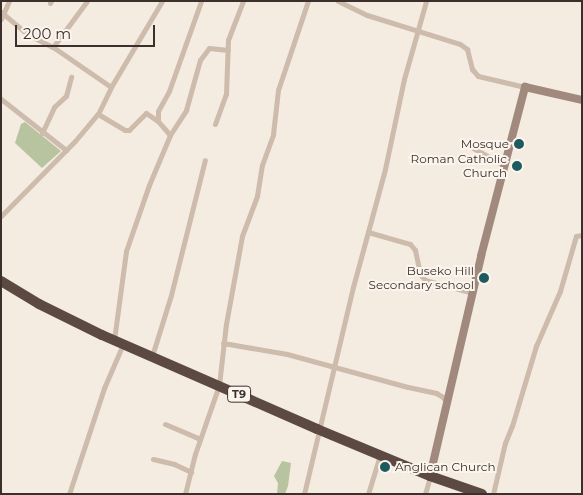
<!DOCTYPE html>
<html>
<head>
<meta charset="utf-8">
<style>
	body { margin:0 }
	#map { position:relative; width:583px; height:495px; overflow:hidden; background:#f4ebe1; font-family:Montserrat,sans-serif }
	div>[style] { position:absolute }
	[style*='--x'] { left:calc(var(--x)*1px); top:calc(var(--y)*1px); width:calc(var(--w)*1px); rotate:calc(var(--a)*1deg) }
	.green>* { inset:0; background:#b8c4a0 }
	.street>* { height:5px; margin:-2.5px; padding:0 2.5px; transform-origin:2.5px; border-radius:2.5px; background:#cdbbac }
	.secondary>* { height:8px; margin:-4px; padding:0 4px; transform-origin:4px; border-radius:4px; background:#a18a7d }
	.highway>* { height:10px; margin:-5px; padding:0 5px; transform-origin:5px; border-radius:5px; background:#5c4a42 }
	.dots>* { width:14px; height:14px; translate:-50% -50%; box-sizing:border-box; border:2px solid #fbf5ee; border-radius:50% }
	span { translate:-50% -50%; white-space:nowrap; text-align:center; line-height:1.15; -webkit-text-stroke:4px #fbf5ee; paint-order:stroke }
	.shield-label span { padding:1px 4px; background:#fbf5ee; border:1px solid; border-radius:4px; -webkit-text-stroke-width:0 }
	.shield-label { font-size:11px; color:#3b302b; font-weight:700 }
	.poi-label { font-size:12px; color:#3b302b }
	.right { translate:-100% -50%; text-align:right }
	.left { translate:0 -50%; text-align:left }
	.frame { position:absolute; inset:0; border:2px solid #3b302b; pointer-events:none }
	.scale { position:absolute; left:15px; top:25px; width:140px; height:22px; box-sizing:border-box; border:2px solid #3b302b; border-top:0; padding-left:6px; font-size:15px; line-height:18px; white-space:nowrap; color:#3b302b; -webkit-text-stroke:4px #fbf5ee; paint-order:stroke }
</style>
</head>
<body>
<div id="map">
	<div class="green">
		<div style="clip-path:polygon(25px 122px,61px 151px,42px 168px,15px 143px,21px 124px)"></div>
		<div style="clip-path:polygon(282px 461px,291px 463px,288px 486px,285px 494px,277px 494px,278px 483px,274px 476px)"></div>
	</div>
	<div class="street">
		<div style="--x:338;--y:1;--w:32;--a:26"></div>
		<div style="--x:367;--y:15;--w:97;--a:17.3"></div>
		<div style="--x:460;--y:44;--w:9;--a:36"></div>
		<div style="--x:467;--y:49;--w:21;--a:76"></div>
		<div style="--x:472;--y:69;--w:9;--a:49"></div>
		<div style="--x:478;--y:76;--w:48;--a:13.2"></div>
		<div style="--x:50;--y:3;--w:2;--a:-63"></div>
		<div style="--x:1;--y:12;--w:34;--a:40"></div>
		<div style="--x:27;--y:34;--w:29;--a:27"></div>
		<div style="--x:53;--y:47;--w:70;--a:34.6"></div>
		<div style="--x:1;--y:19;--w:20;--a:-66"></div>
		<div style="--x:53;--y:47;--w:57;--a:-53.5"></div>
		<div style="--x:1;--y:99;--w:83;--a:38.1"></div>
		<div style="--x:98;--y:114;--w:31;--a:31"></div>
		<div style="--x:125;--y:130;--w:4;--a:0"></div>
		<div style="--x:129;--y:130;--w:24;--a:-45"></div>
		<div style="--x:146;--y:113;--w:14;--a:34"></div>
		<div style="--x:215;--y:124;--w:32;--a:-70"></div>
		<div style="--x:226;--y:94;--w:54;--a:-87.9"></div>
		<div style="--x:228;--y:40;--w:42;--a:-69"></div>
		<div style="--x:42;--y:133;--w:29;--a:-65"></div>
		<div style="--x:54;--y:107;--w:16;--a:-43"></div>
		<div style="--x:66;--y:96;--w:20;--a:-75"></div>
		<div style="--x:170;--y:135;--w:18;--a:-131"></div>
		<div style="--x:158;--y:121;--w:10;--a:-90"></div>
		<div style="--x:158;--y:111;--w:23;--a:-61"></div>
		<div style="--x:169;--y:91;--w:96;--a:-70.4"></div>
		<div style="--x:473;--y:148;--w:35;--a:29"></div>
		<div style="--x:1;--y:216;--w:105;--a:-45.4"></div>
		<div style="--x:75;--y:141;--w:35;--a:-50"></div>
		<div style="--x:98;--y:114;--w:30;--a:-64"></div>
		<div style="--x:111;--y:87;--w:100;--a:-59.3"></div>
		<div style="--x:368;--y:232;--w:44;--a:15.9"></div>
		<div style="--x:410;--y:244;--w:8;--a:50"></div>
		<div style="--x:415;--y:250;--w:25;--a:78"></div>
		<div style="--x:420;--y:274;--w:8;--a:50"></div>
		<div style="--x:425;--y:280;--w:50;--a:15.2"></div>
		<div style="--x:114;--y:340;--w:90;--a:-82.3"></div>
		<div style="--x:126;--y:251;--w:70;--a:-70.8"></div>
		<div style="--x:149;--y:185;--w:54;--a:-67.2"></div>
		<div style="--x:170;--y:135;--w:30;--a:-57"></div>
		<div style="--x:186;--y:110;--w:52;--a:-74.4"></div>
		<div style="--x:200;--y:60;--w:15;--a:-53"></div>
		<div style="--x:209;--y:48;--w:19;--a:6"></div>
		<div style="--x:223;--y:343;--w:65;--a:9.8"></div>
		<div style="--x:287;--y:354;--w:125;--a:15.3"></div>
		<div style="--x:408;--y:387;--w:29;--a:12"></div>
		<div style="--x:436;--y:393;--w:8;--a:30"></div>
		<div style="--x:443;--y:397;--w:8;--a:60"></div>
		<div style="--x:152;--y:356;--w:64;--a:-72.7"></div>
		<div style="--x:171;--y:295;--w:139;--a:-75.9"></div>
		<div style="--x:165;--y:424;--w:38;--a:23"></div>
		<div style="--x:153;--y:459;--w:22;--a:13"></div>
		<div style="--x:174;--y:464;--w:19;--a:25"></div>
		<div style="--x:69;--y:494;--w:112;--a:-71.7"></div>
		<div style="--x:104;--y:388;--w:48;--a:-66.6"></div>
		<div style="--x:185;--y:494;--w:41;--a:-76"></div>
		<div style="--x:195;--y:454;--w:73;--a:-70.8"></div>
		<div style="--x:219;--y:385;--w:61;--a:-83.5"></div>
		<div style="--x:226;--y:324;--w:89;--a:-79.7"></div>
		<div style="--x:242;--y:236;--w:43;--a:-69.4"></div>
		<div style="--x:257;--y:196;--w:31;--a:-81"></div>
		<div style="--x:262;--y:165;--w:33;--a:-70"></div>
		<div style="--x:273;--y:134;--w:44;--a:-83.5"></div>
		<div style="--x:278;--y:90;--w:94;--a:-71.4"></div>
		<div style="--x:304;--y:494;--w:213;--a:-76.7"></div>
		<div style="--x:353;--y:287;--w:122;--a:-74.8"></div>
		<div style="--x:385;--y:169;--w:92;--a:-78.1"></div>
		<div style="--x:404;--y:79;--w:81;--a:-74.2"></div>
		<div style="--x:368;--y:494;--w:41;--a:-72.9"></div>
		<div style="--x:425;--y:494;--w:19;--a:-74"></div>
		<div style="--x:493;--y:494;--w:52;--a:-76.8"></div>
		<div style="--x:505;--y:443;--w:18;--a:-68"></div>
		<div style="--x:512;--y:426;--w:84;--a:-73.3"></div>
		<div style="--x:536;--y:346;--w:60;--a:-66.4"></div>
		<div style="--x:560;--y:291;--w:57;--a:-73.8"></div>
		<div style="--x:576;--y:236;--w:6;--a:-9"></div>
	</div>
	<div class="secondary">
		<div style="--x:430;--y:476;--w:226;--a:-76.9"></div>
		<div style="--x:481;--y:256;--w:175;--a:-75.4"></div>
		<div style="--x:525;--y:87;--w:58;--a:12.8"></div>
	</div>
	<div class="highway">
		<div style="--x:1;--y:281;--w:44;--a:31.2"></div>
		<div style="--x:39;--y:304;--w:70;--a:26.2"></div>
		<div style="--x:102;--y:335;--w:235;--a:23.6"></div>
		<div style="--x:317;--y:429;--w:122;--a:22.6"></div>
		<div style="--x:430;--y:476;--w:55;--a:19.1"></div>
	</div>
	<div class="dots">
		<div style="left:519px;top:144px;background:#1f5a5e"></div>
		<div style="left:517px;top:166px;background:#1f5a5e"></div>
		<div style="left:484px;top:278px;background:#1f5a5e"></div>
		<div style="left:385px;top:467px;background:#1f5a5e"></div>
	</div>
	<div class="shield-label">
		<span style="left:239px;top:394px">T9</span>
	</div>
	<div class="poi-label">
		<span class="right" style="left:509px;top:144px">Mosque</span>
		<span class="right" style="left:507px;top:166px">Roman Catholic<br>Church</span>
		<span class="right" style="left:474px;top:278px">Buseko Hill<br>Secondary school</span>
		<span class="left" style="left:395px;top:467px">Anglican Church</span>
	</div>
	<div class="frame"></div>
	<div class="scale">200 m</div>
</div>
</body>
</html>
